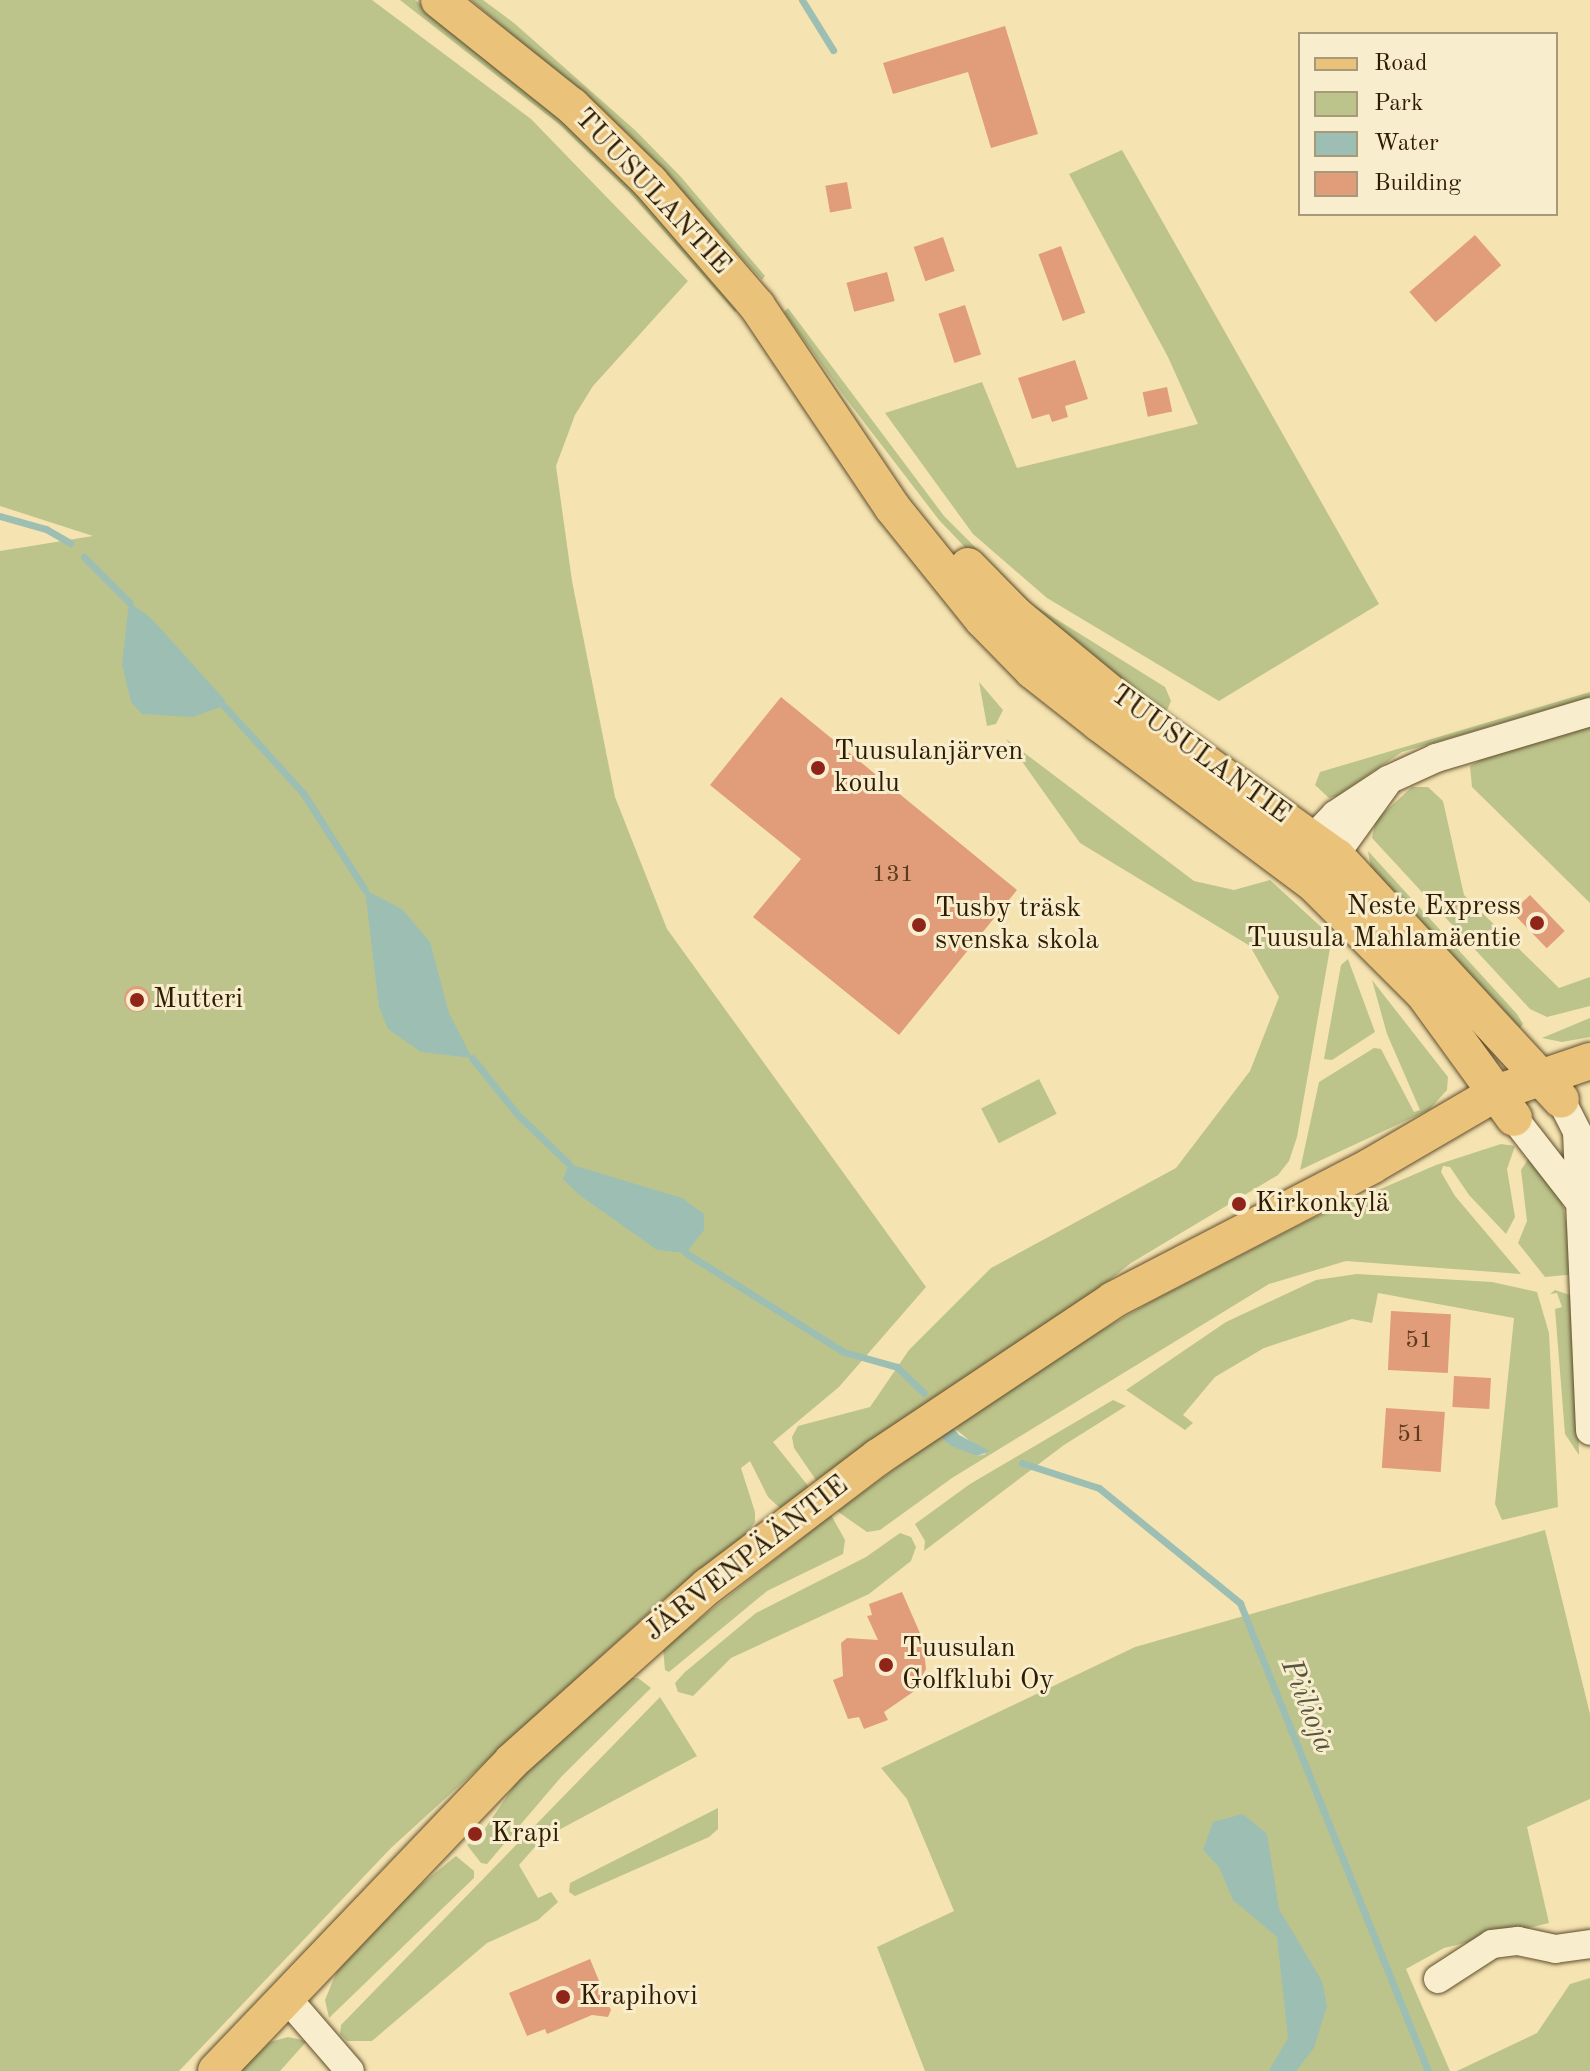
<!DOCTYPE html>
<html>
<head>
<meta charset="utf-8">
<style>
	body { margin:0 }
	#map { position:relative; width:1590px; height:2071px; overflow:hidden; background:#f5e4b2; font-family:"Old Standard TT",serif }
	div>[style] { position:absolute }
	[style*='--x'] { left:calc(var(--x)*1px); top:calc(var(--y)*1px); width:calc(var(--w)*1px); rotate:calc(var(--a)*1deg) }
	.green>* { inset:0; background:#bcc48c; transform-origin:0 0 }
	.water>* { inset:0; background:#9dbeb3 }
	.stream>* { height:7px; margin:-3.5px; padding:0 3.5px; transform-origin:3.5px; border-radius:3.5px; background:#9dbeb3 }
	.building>* { inset:0; background:#e19d7a; transform-origin:0 0 }
	.round { border-radius:50% }
	.roads { filter:drop-shadow(0 0 2px #604d2c) drop-shadow(0 0 2px #604d2c) }
	.minor>* { height:28px; margin:-14px; padding:0 14px; transform-origin:14px; border-radius:14px; background:#f8edcd }
	.major>* { height:36px; margin:-18px; padding:0 18px; transform-origin:18px; border-radius:18px; background:#eac279 }
	.dots>* { width:22px; height:22px; translate:-50% -50%; box-sizing:border-box; border:4px solid #f8edcd; border-radius:50% }
	span { translate:-50% -50%; white-space:nowrap; text-align:center; line-height:1.15; -webkit-text-stroke:6px #f8edcd; paint-order:stroke }
	.number-label { font-size:24px; color:#5c3c1e }
	.number-label span { -webkit-text-stroke-width:0 }
	.street-label { font-size:28px; color:#2f1b00 }
	.poi-label { font-size:28px; color:#2f1b00 }
	.left { translate:0 -50%; text-align:left }
	.right { translate:-100% -50%; text-align:right }
	.water-label { font-size:30px; color:#56543f; font-style:italic }
	.legend { position:absolute; left:1298px; top:32px; width:260px; height:184px; box-sizing:border-box; background:#f8edcd; border:2px solid #a8997b; margin:0; padding:10px 14px; list-style:none; font-size:24px; color:#2f1b00 }
	.legend li { display:flex; align-items:center; gap:16px; height:40px }
	.legend b { width:40px; border:2px solid #a8997b }
</style>
</head>
<body>
<div id="map">
	<div class="green">
		<div style="clip-path:polygon(0 0,372px 0,531px 119px,688px 281px,593px 386px,575px 415px,556px 466px,572px 581px,615px 797px,667px 929px,926px 1287px,839px 1387px,773px 1442px,809px 1487px,780px 1508px,768px 1497px,750px 1461px,741px 1468px,755px 1512px,755px 1522px,745px 1535px,664px 1599px,391px 1848px,179px 2071px,0 2071px,0 551px,93px 536px,0 506px)"></div>
		<div style="clip-path:polygon(400px 0,415px 0,452px 26px,566px 121px,635px 187px,738px 309px,735px 312px,629px 192px,560px 125px)"></div>
		<div style="clip-path:polygon(471px 0,483px 0,514px 23px,636px 131px,681px 177px,765px 276px,762px 280px,630px 136px)"></div>
		<div style="clip-path:polygon(1122px 150px,1379px 604px,1219px 701px,1047px 598px,973px 534px,885px 413px,982px 382px,1017px 468px,1198px 424px,1168px 357px,1069px 174px)"></div>
		<div style="clip-path:polygon(788px 308px,944px 516px,1032px 604px,1165px 687px,1171px 701px,1164px 717px,1025px 610px,939px 520px,847px 400px,784px 312px)"></div>
		<div style="clip-path:polygon(979px 682px,1003px 710px,996px 724px,987px 726px)"></div>
		<div style="clip-path:polygon(1590px 692px,1590px 697px,1402px 752px,1337px 796px,1329px 798px,1315px 785px,1320px 772px)"></div>
		<div style="clip-path:polygon(1590px 726px,1590px 903px,1472px 787px,1470px 766px,1488px 756px)"></div>
		<div style="clip-path:polygon(1006px 739px,1194px 881px,1234px 890px,1270px 880px,1332px 937px,1297px 1137px,1289px 1161px,1278px 1175px,1131px 1263px,1072px 1310px,816px 1480px,794px 1448px,792px 1437px,798px 1426px,870px 1407px,909px 1350px,991px 1268px,1176px 1168px,1250px 1071px,1279px 997px,1250px 946px,1080px 843px)"></div>
		<div style="clip-path:polygon(1412px 787px,1428px 787px,1443px 801px,1464px 895px,1559px 988px,1590px 977px,1590px 1006px,1547px 1017px,1530px 1009px,1372px 838px,1376px 820px)"></div>
		<div style="clip-path:polygon(1368px 851px,1517px 1014px,1523px 1024px,1520px 1028px,1371px 868px)"></div>
		<div style="clip-path:polygon(1348px 959px,1375px 1032px,1332px 1060px,1324px 1059px,1341px 965px)"></div>
		<div style="clip-path:polygon(1372px 980px,1448px 1077px,1447px 1090px,1429px 1110px,1300px 1170px,1319px 1082px,1374px 1048px,1381px 1049px,1414px 1112px,1420px 1110px,1387px 1034px)"></div>
		<div style="clip-path:polygon(1590px 1018px,1590px 1037px,1562px 1042px,1542px 1038px)"></div>
		<div style="left:1039px;top:1079px;width:39px;height:65px;rotate:63deg"></div>
		<div style="clip-path:polygon(1501px 1144px,1515px 1146px,1507px 1169px,1515px 1217px,1506px 1234px,1469px 1195px,1450px 1167px,1443px 1166px,1441px 1172px,1455px 1196px,1521px 1274px,1346px 1261px,1269px 1284px,952px 1478px,880px 1530px,867px 1532px,837px 1511px,940px 1436px,977px 1456px,986px 1454px,953px 1427px,1049px 1361px,1152px 1301px,1311px 1219px,1436px 1165px)"></div>
		<div style="clip-path:polygon(1530px 1156px,1562px 1201px,1576px 1274px,1545px 1277px,1518px 1243px,1527px 1221px,1521px 1170px)"></div>
		<div style="clip-path:polygon(1357px 1274px,1492px 1282px,1537px 1292px,1549px 1333px,1558px 1507px,1502px 1520px,1495px 1504px,1514px 1318px,1378px 1293px,1372px 1323px,1352px 1319px,1264px 1348px,1215px 1377px,1183px 1415px,1193px 1423px,1185px 1430px,1126px 1390px,1226px 1322px,1316px 1280px)"></div>
		<div style="clip-path:polygon(1555px 1290px,1576px 1297px,1579px 1455px,1565px 1434px,1555px 1309px,1562px 1307px,1557px 1293px,1550px 1294px)"></div>
		<div style="clip-path:polygon(1113px 1400px,1126px 1406px,1064px 1445px,924px 1551px,925px 1541px,915px 1524px,970px 1484px)"></div>
		<div style="clip-path:polygon(831px 1515px,845px 1540px,843px 1554px,767px 1591px,669px 1672px,665px 1670px,663px 1648px)"></div>
		<div style="clip-path:polygon(1545px 1530px,1590px 1714px,1590px 1799px,1527px 1827px,1549px 1923px,1444px 1948px,1406px 1969px,1450px 2071px,925px 2071px,877px 1947px,954px 1911px,907px 1799px,881px 1768px,1135px 1647px)"></div>
		<div style="clip-path:polygon(900px 1533px,911px 1537px,916px 1547px,911px 1561px,869px 1594px,731px 1658px,693px 1696px,678px 1692px,675px 1683px,685px 1672px,756px 1613px,866px 1557px)"></div>
		<div style="clip-path:polygon(628px 1678px,638px 1678px,651px 1688px,562px 1776px,487px 1864px,481px 1863px,467px 1845px,482px 1833px,518px 1780px)"></div>
		<div style="clip-path:polygon(660px 1697px,697px 1756px,542px 1839px,519px 1865px,538px 1898px,551px 1892px,558px 1902px,538px 1920px,487px 1943px,372px 2041px,347px 2041px,340px 2034px,341px 2025px)"></div>
		<div style="clip-path:polygon(718px 1808px,718px 1829px,709px 1837px,575px 1896px,569px 1892px,570px 1883px)"></div>
		<div style="clip-path:polygon(456px 1856px,474px 1871px,474px 1878px,329px 2018px,325px 2000px,337px 1971px,413px 1891px)"></div>
		<div style="clip-path:polygon(1590px 1978px,1590px 2071px,1457px 2071px,1537px 2033px,1570px 1984px)"></div>
		<div style="clip-path:polygon(288px 2037px,307px 2041px,280px 2071px,240px 2071px,270px 2042px)"></div>
	</div>
	<div class="water">
		<div style="clip-path:polygon(129px 602px,151px 618px,225px 700px,224px 706px,192px 717px,142px 714px,131px 702px,122px 664px)"></div>
		<div style="clip-path:polygon(365px 890px,402px 909px,430px 942px,449px 1013px,472px 1058px,421px 1052px,388px 1029px,379px 1007px)"></div>
		<div style="clip-path:polygon(569px 1164px,682px 1198px,704px 1214px,704px 1230px,686px 1253px,657px 1250px,578px 1194px,563px 1179px)"></div>
		<div style="clip-path:polygon(953px 1427px,959px 1435px,990px 1451px,977px 1456px,951px 1446px,940px 1436px)"></div>
		<div style="clip-path:polygon(1243px 1814px,1267px 1834px,1279px 1909px,1322px 1981px,1327px 2006px,1314px 2048px,1296px 2071px,1269px 2071px,1288px 2038px,1277px 1937px,1233px 1900px,1219px 1867px,1203px 1850px,1213px 1822px)"></div>
	</div>
	<div class="stream">
		<div style="--x:802;--y:0;--w:59;--a:58.2"></div>
		<div style="--x:0;--y:516;--w:48;--a:15.8"></div>
		<div style="--x:46;--y:529;--w:28;--a:30"></div>
		<div style="--x:84;--y:557;--w:64;--a:45"></div>
		<div style="--x:224;--y:706;--w:118;--a:47.8"></div>
		<div style="--x:303;--y:793;--w:115;--a:57.4"></div>
		<div style="--x:472;--y:1058;--w:72;--a:51.2"></div>
		<div style="--x:517;--y:1114;--w:72;--a:43.9"></div>
		<div style="--x:686;--y:1253;--w:186;--a:32.1"></div>
		<div style="--x:844;--y:1352;--w:55;--a:15.8"></div>
		<div style="--x:897;--y:1367;--w:37;--a:44"></div>
		<div style="--x:1022;--y:1463;--w:81;--a:18"></div>
		<div style="--x:1099;--y:1488;--w:182;--a:39.2"></div>
		<div style="--x:1240;--y:1603;--w:504;--a:68.11"></div>
	</div>
	<div class="building">
		<div style="clip-path:polygon(1005px 26px,1038px 134px,991px 148px,968px 72px,893px 94px,883px 63px)"></div>
		<div style="left:847px;top:182px;width:27px;height:22px;rotate:80deg"></div>
		<div style="left:1475px;top:235px;width:40px;height:87px;rotate:49deg"></div>
		<div style="left:943px;top:237px;width:36px;height:31px;rotate:71deg"></div>
		<div style="left:1061px;top:246px;width:71px;height:24px;rotate:70deg"></div>
		<div style="left:887px;top:272px;width:30px;height:42px;rotate:75deg"></div>
		<div style="left:965px;top:305px;width:52px;height:28px;rotate:72deg"></div>
		<div style="clip-path:polygon(1075px 360px,1088px 399px,1065px 406px,1068px 417px,1052px 422px,1049px 414px,1032px 419px,1018px 378px)"></div>
		<div style="left:1167px;top:387px;width:25px;height:25px;rotate:78deg"></div>
		<div style="clip-path:polygon(781px 697px,1017px 890px,899px 1035px,753px 917px,801px 859px,710px 785px)"></div>
		<div style="left:1530px;top:895px;width:50px;height:25px;rotate:46deg"></div>
		<div class="round" style="left:124px;top:986px;width:26px;height:26px"></div>
		<div style="left:1391px;top:1311px;width:60px;height:59px;rotate:3deg"></div>
		<div style="left:1454px;top:1376px;width:37px;height:31px;rotate:3deg"></div>
		<div style="left:1386px;top:1408px;width:59px;height:60px;rotate:4deg"></div>
		<div style="clip-path:polygon(902px 1592px,923px 1640px,926px 1669px,913px 1692px,884px 1712px,888px 1720px,864px 1729px,859px 1717px,848px 1719px,833px 1680px,843px 1676px,841px 1643px,847px 1638px,878px 1640px,867px 1616px,872px 1615px,869px 1604px)"></div>
		<div style="clip-path:polygon(590px 1959px,611px 2010px,608px 2017px,592px 2015px,547px 2034px,545px 2029px,527px 2036px,509px 1993px)"></div>
	</div>
	<div class="roads">
		<div class="minor">
			<div style="--x:1298;--y:854;--w:54;--a:-46.5"></div>
			<div style="--x:1335;--y:815;--w:64;--a:-33.4"></div>
			<div style="--x:1388;--y:780;--w:53;--a:-24.6"></div>
			<div style="--x:1436;--y:758;--w:161;--a:-16.6"></div>
			<div style="--x:1324;--y:870;--w:106;--a:-54.2"></div>
			<div style="--x:1561;--y:1100;--w:36;--a:63"></div>
			<div style="--x:1577;--y:1132;--w:299;--a:87.5"></div>
			<div style="--x:1514;--y:1118;--w:114;--a:52.1"></div>
			<div style="--x:1438;--y:1979;--w:64;--a:-32.9"></div>
			<div style="--x:1492;--y:1944;--w:26;--a:-7"></div>
			<div style="--x:1518;--y:1941;--w:38;--a:12"></div>
			<div style="--x:1555;--y:1949;--w:35;--a:-8"></div>
			<div style="--x:285;--y:1996;--w:99;--a:49.1"></div>
		</div>
		<div class="major">
			<div style="--x:439;--y:0;--w:170;--a:38.6"></div>
			<div style="--x:572;--y:106;--w:109;--a:44.3"></div>
			<div style="--x:650;--y:182;--w:164;--a:49.2"></div>
			<div style="--x:757;--y:306;--w:242;--a:56.1"></div>
			<div style="--x:892;--y:507;--w:145;--a:51.2"></div>
			<div style="--x:983;--y:620;--w:71;--a:45.6"></div>
			<div style="--x:1033;--y:671;--w:84;--a:38.2"></div>
			<div style="--x:1099;--y:723;--w:267;--a:36.8"></div>
			<div style="--x:1313;--y:883;--w:157;--a:45"></div>
			<div style="--x:1424;--y:994;--w:153;--a:54"></div>
			<div style="--x:968;--y:566;--w:69;--a:45.6"></div>
			<div style="--x:1016;--y:615;--w:148;--a:39.5"></div>
			<div style="--x:1130;--y:709;--w:254;--a:35.6"></div>
			<div style="--x:1337;--y:857;--w:330;--a:47.3"></div>
			<div style="--x:216;--y:2071;--w:429;--a:-46.3"></div>
			<div style="--x:512;--y:1761;--w:263;--a:-41.8"></div>
			<div style="--x:708;--y:1586;--w:213;--a:-37.2"></div>
			<div style="--x:878;--y:1457;--w:283;--a:-33.7"></div>
			<div style="--x:1113;--y:1300;--w:291;--a:-27.4"></div>
			<div style="--x:1371;--y:1166;--w:145;--a:-30.3"></div>
			<div style="--x:1496;--y:1093;--w:99;--a:-18.8"></div>
		</div>
	</div>
	<div class="dots">
		<div style="left:818px;top:768px;background:#8f2418"></div>
		<div style="left:1537px;top:923px;background:#8f2418"></div>
		<div style="left:919px;top:925px;background:#8f2418"></div>
		<div style="left:137px;top:1000px;background:#8f2418"></div>
		<div style="left:1239px;top:1204px;background:#8f2418"></div>
		<div style="left:886px;top:1665px;background:#8f2418"></div>
		<div style="left:475px;top:1834px;background:#8f2418"></div>
		<div style="left:563px;top:1997px;background:#8f2418"></div>
	</div>
	<div class="number-label">
		<span style="left:893px;top:876px">131</span>
		<span style="left:1419px;top:1342px">51</span>
		<span style="left:1411px;top:1436px">51</span>
	</div>
	<div class="street-label">
		<span style="left:652px;top:192px;rotate:47deg">TUUSULANTIE</span>
		<span style="left:1200px;top:755px;rotate:36deg">TUUSULANTIE</span>
		<span style="left:747px;top:1559px;rotate:-38deg">JÄRVENPÄÄNTIE</span>
	</div>
	<div class="poi-label">
		<span class="left" style="left:834px;top:768px">Tuusulanjärven<br>koulu</span>
		<span class="right" style="left:1521px;top:923px">Neste Express<br>Tuusula Mahlamäentie</span>
		<span class="left" style="left:935px;top:925px">Tusby träsk<br>svenska skola</span>
		<span class="left" style="left:153px;top:1000px">Mutteri</span>
		<span class="left" style="left:1255px;top:1204px">Kirkonkylä</span>
		<span class="left" style="left:902px;top:1665px">Tuusulan<br>Golfklubi Oy</span>
		<span class="left" style="left:491px;top:1834px">Krapi</span>
		<span class="left" style="left:579px;top:1997px">Krapihovi</span>
	</div>
	<div class="water-label">
		<span style="left:1307px;top:1706px;rotate:68deg">Piilioja</span>
	</div>
	<ul class="legend">
	<li><b style="height:10px;background:#eac279"></b>Road</li>
	<li><b style="height:22px;background:#bcc48c"></b>Park</li>
	<li><b style="height:22px;background:#9dbeb3"></b>Water</li>
	<li><b style="height:22px;background:#e19d7a"></b>Building</li>
	</ul>
</div>
</body>
</html>
